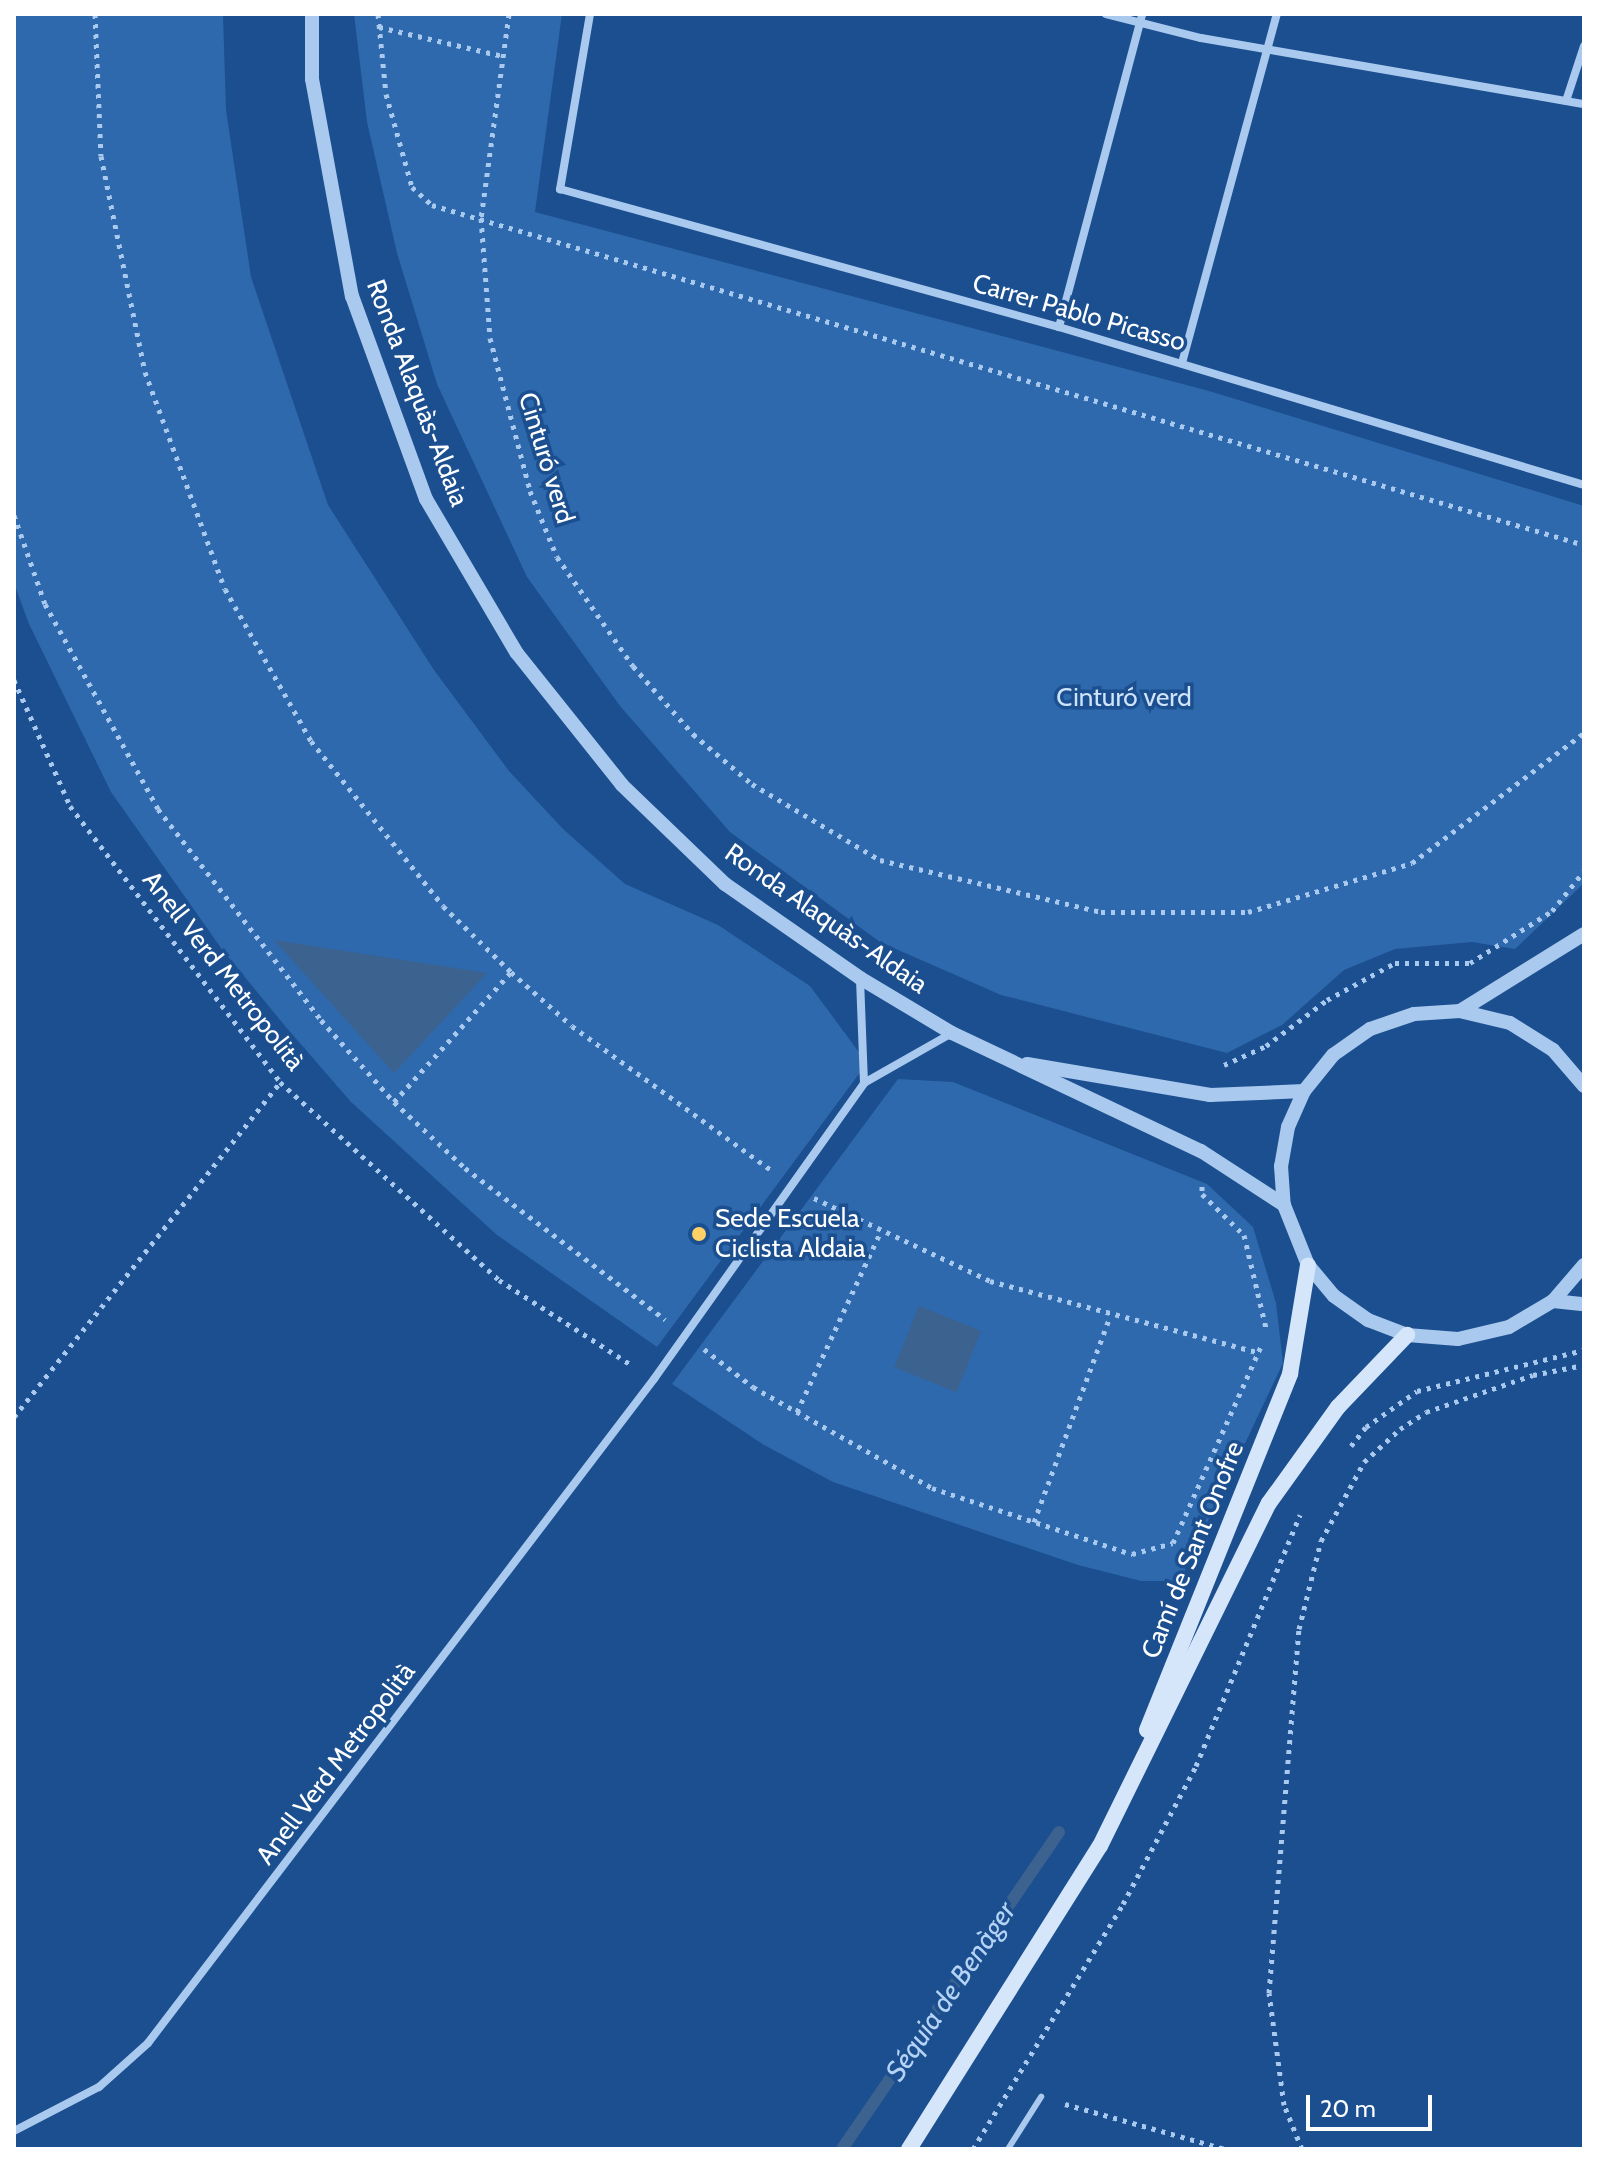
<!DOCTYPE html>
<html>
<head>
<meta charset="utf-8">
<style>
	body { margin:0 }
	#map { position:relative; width:1598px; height:2163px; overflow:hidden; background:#1b4f8f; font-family:Cabin,sans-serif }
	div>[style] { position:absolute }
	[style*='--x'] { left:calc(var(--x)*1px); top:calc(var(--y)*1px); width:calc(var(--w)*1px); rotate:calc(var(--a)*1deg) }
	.green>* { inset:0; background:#2e69ad }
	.water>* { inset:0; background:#3c6290; transform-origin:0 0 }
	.stream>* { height:12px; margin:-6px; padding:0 6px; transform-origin:6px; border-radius:6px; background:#3c6290 }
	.path>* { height:5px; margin-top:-2.5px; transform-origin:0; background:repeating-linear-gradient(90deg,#a9c9ee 0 4px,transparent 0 10px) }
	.service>* { height:6px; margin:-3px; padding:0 3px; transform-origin:3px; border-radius:3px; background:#a9c9ee }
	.minor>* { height:8px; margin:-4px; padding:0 4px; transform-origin:4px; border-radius:4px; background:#a9c9ee }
	.tertiary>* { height:14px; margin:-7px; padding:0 7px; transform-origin:7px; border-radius:7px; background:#a9c9ee }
	.secondary>* { height:16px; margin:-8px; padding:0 8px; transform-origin:8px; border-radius:8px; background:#d6e6fa }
	.dots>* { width:22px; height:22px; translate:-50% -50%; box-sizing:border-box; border:4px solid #1b4f8f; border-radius:50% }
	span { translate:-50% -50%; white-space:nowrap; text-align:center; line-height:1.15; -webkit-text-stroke:7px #1b4f8f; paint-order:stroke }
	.street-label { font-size:26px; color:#fff }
	.park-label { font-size:26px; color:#cfe3fa }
	.poi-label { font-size:26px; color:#fff }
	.left { translate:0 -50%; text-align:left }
	.water-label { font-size:28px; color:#b5d3f5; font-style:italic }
	.frame { position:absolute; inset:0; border:16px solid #fff; pointer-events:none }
	.scale { position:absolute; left:1306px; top:2095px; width:126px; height:36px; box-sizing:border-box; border:4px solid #fff; border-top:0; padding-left:10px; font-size:24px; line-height:28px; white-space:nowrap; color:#fff; -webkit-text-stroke:6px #1b4f8f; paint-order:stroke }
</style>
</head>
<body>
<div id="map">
	<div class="green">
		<div style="clip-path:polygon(14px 14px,223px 14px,226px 110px,251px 277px,328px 505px,434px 670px,509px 771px,563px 829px,625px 884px,718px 925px,810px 986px,867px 1063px,657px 1347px,497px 1235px,351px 1102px,285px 1026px,221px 948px,111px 792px,29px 624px,14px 583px)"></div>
		<div style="clip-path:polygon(354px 14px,562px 14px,535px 212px,1209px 391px,1584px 506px,1584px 883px,1515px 949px,1472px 942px,1395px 949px,1344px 970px,1282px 1025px,1227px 1053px,1001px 995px,880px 942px,730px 832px,620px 706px,527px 577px,437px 384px,397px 253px,367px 122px)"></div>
		<div style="clip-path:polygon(898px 1079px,953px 1082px,1207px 1184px,1253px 1227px,1276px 1303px,1283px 1363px,1180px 1581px,1141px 1581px,1078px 1565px,833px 1482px,764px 1445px,672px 1384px)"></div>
	</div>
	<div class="water">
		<div style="clip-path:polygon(274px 940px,487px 973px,394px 1073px)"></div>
		<div style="left:919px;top:1306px;width:67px;height:66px;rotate:22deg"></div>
	</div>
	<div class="stream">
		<div style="--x:842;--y:2149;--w:384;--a:-55.6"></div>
	</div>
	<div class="path">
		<div style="--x:95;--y:14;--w:142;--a:87.6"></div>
		<div style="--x:101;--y:156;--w:220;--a:78.5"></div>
		<div style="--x:145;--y:372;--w:231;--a:69.8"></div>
		<div style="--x:225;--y:589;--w:175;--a:60.5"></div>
		<div style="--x:311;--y:741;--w:211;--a:51.3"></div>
		<div style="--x:443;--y:906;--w:95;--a:44.1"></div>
		<div style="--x:511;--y:972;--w:81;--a:41.5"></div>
		<div style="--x:572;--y:1026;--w:247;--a:35.9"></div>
		<div style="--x:378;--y:14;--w:80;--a:84.3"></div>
		<div style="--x:386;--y:94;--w:97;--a:74.4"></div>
		<div style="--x:412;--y:187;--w:27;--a:42"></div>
		<div style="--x:432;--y:205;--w:1201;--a:16.44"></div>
		<div style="--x:509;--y:14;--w:206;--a:97.8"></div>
		<div style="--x:481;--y:218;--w:120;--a:85.7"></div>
		<div style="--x:490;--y:338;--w:158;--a:75.3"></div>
		<div style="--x:530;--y:491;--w:71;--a:67.8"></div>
		<div style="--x:557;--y:557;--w:133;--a:55.1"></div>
		<div style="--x:633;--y:666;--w:91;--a:48.6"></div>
		<div style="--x:693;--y:734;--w:77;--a:40.3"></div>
		<div style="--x:752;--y:784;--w:149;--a:30.7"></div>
		<div style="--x:880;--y:860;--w:227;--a:13.2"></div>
		<div style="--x:1101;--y:912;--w:147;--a:0"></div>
		<div style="--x:1248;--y:912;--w:171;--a:-16.6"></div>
		<div style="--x:1412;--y:863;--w:216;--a:-37.1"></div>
		<div style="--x:379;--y:27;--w:127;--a:13.2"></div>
		<div style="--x:14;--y:515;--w:94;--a:70.8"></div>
		<div style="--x:45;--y:604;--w:234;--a:61.1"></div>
		<div style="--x:158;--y:809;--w:267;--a:52.3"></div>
		<div style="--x:321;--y:1020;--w:110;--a:48.3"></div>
		<div style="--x:394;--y:1102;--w:97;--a:42.9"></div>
		<div style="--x:465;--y:1168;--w:251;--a:37.1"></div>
		<div style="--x:14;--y:680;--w:138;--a:66"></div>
		<div style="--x:70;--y:806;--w:347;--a:52.7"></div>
		<div style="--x:280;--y:1082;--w:295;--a:42.1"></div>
		<div style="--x:499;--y:1280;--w:159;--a:32.7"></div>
		<div style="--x:1224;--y:1065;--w:46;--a:-24.3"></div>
		<div style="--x:1266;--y:1046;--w:76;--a:-37"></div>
		<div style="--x:1327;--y:1000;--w:77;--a:-28.6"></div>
		<div style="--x:1395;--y:963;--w:75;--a:0"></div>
		<div style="--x:1470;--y:963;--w:97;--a:-32.4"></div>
		<div style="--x:1552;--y:911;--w:51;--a:-51.3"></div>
		<div style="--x:394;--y:1102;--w:175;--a:-48"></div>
		<div style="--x:1202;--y:1186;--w:8;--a:90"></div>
		<div style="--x:1202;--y:1194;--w:59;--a:44.3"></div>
		<div style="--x:1244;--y:1235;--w:96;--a:76.7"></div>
		<div style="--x:814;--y:1198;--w:195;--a:25.2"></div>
		<div style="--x:990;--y:1281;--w:279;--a:14.9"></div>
		<div style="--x:704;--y:1349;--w:62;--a:37.8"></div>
		<div style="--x:753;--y:1387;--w:206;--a:29.4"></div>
		<div style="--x:932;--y:1488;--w:211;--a:18.3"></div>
		<div style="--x:1132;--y:1554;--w:42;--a:-15"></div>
		<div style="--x:1173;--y:1543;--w:218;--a:-65.9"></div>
		<div style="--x:797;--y:1412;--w:197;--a:-65.1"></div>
		<div style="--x:14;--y:1417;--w:428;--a:-51.5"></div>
		<div style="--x:1351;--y:1446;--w:24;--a:-52"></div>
		<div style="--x:1366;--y:1427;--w:62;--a:-35.2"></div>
		<div style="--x:1417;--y:1391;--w:172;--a:-13.8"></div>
		<div style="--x:1034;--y:1522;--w:219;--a:-69.7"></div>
		<div style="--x:1065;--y:2104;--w:166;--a:15.7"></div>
		<div style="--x:973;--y:2149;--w:287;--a:-58.5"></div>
		<div style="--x:1123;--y:1904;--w:156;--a:-62.1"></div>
		<div style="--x:1196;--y:1766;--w:272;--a:-67.5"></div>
		<div style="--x:1302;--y:2149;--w:48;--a:-112.2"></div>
		<div style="--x:1284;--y:2105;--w:113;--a:-97.6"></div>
		<div style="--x:1269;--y:1993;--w:365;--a:-85.3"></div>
		<div style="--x:1299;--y:1629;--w:91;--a:-76"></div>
		<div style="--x:1321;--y:1541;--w:90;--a:-61.4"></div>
		<div style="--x:1364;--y:1462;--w:49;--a:-42.5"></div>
		<div style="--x:1400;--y:1429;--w:31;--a:-33"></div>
		<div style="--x:1426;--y:1412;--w:113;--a:-19.1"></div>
		<div style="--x:1533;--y:1375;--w:52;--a:-11.1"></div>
	</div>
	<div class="service">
		<div style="--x:1008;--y:2149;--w:62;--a:-57.6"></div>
	</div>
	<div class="minor">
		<div style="--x:590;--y:14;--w:178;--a:99.7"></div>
		<div style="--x:560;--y:189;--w:518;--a:15.46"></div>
		<div style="--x:1059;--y:327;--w:548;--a:16.75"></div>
		<div style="--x:1106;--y:14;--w:98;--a:14.2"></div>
		<div style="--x:1201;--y:38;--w:389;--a:9.8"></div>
		<div style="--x:1566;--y:101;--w:58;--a:-71.9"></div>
		<div style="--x:1059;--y:327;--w:324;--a:-75.1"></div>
		<div style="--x:1182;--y:363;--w:362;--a:-74.8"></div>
		<div style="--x:860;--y:979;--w:104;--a:87.8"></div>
		<div style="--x:864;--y:1083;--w:101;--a:-29.6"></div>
		<div style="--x:14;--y:2131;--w:96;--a:-27.4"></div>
		<div style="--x:99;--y:2087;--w:66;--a:-41.9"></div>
		<div style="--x:148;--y:2043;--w:835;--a:-52.69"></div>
		<div style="--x:654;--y:1379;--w:363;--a:-54.6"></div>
	</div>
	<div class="tertiary">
		<div style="--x:312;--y:14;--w:65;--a:90"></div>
		<div style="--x:312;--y:79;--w:221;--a:79.6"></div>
		<div style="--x:352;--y:296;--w:216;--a:70"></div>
		<div style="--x:426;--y:499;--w:178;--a:59.5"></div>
		<div style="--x:516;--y:652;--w:170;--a:51.4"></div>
		<div style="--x:622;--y:785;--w:143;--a:43.9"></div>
		<div style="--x:725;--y:884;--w:165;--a:34.8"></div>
		<div style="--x:860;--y:978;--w:107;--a:30.9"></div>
		<div style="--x:952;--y:1033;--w:276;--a:25.4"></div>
		<div style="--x:1201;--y:1151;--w:99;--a:33"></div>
		<div style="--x:1460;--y:1011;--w:146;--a:-31.8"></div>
		<div style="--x:1027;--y:1064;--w:186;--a:9.6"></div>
		<div style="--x:1210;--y:1095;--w:94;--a:-2.4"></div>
		<div style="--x:1584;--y:1086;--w:48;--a:-130.7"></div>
		<div style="--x:1553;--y:1050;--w:51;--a:-147.9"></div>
		<div style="--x:1510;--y:1023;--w:51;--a:-166.5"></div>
		<div style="--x:1460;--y:1011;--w:46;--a:176.3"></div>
		<div style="--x:1414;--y:1014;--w:46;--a:161.2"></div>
		<div style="--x:1370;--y:1029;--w:45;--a:144.9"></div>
		<div style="--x:1333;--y:1055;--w:46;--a:128.9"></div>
		<div style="--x:1304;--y:1091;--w:39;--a:114"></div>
		<div style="--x:1288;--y:1127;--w:40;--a:100"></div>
		<div style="--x:1281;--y:1166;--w:39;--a:86"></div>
		<div style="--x:1284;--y:1205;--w:65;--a:68.2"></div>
		<div style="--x:1308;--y:1265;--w:40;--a:50"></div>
		<div style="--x:1334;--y:1296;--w:42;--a:35.2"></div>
		<div style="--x:1368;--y:1320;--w:42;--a:21"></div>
		<div style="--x:1407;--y:1335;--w:51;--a:4.5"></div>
		<div style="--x:1458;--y:1339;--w:52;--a:-13.2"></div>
		<div style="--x:1509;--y:1327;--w:51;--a:-30.6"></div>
		<div style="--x:1553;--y:1301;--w:48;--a:-49.3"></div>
		<div style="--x:1553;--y:1301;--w:31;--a:6"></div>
	</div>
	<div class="secondary">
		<div style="--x:1147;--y:1730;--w:384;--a:-68.1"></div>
		<div style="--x:1290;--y:1374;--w:110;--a:-80.6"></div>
		<div style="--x:909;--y:2149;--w:358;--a:-57.8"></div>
		<div style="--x:1100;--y:1846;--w:382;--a:-63.8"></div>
		<div style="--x:1269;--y:1503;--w:118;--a:-54.3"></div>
		<div style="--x:1338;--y:1407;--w:100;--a:-46.2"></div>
	</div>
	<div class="dots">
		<div style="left:699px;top:1234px;background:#ffd166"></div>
	</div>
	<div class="street-label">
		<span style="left:1079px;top:313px;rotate:16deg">Carrer Pablo Picasso</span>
		<span style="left:417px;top:393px;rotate:69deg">Ronda Alaquàs-Aldaia</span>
		<span style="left:546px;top:458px;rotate:73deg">Cinturó verd</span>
		<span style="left:826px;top:919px;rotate:35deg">Ronda Alaquàs-Aldaia</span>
		<span style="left:223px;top:971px;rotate:52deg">Anell Verd Metropolità</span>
		<span style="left:1193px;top:1550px;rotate:-68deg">Camí de Sant Onofre</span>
		<span style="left:336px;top:1764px;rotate:-53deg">Anell Verd Metropolità</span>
	</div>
	<div class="park-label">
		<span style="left:1124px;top:698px">Cinturó verd</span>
	</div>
	<div class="poi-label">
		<span class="left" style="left:715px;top:1234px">Sede Escuela<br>Ciclista Aldaia</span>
	</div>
	<div class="water-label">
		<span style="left:950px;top:1991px;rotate:-56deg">Séquia de Benàger</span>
	</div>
	<div class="frame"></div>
	<div class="scale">20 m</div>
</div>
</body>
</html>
